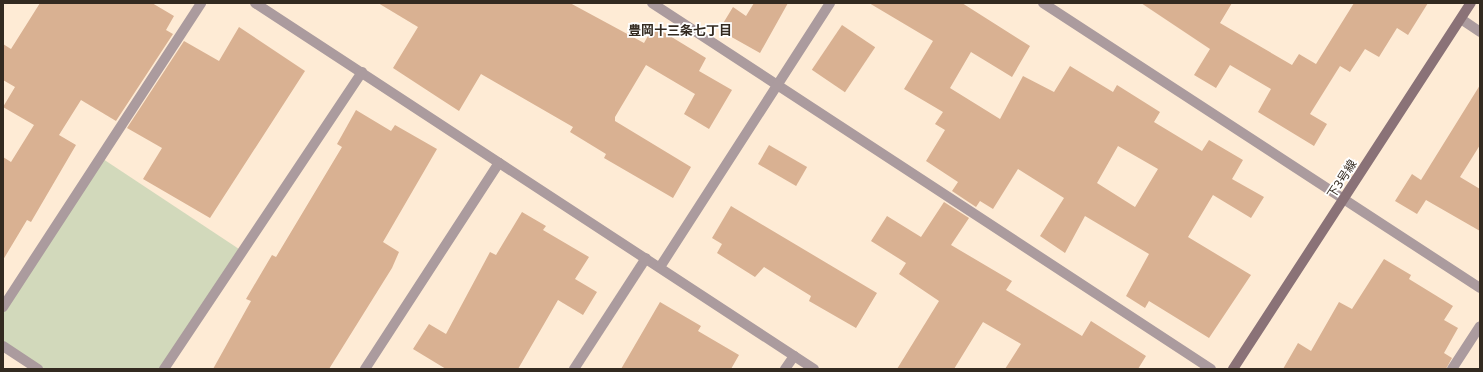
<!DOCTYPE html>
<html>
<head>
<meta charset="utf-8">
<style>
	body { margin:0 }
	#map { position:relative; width:1483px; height:372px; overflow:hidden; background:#feebd5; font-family:"Noto Sans","Noto Sans JP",sans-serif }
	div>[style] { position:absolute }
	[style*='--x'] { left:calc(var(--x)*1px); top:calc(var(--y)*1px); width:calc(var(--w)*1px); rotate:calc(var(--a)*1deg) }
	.green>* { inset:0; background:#d2d9bb }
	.building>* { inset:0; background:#d9b192; transform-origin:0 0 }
	.street>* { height:10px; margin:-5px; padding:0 5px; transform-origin:5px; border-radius:5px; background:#ab9b9e }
	.secondary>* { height:10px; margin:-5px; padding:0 5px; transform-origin:5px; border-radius:5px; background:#8a7277 }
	span { translate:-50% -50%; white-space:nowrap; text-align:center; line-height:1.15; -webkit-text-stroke:3.5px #fff; paint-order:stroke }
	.street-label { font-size:12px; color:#332a20 }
	.neighbourhood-label { font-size:13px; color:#332a20; font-weight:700 }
	.frame { position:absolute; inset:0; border:4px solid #332a20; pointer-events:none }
</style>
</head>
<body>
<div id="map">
	<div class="green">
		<div style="clip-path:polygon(100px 157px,242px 251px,164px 369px,38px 369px,3px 346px,3px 307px)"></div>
	</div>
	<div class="building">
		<div style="clip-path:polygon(40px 3px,152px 3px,174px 16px,166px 30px,173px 34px,116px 121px,81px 100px,59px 135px,76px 145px,31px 222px,27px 220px,3px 260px,3px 157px,11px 162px,34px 125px,3px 107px,15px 87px,3px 80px,3px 44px,11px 49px)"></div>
		<div style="clip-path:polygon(378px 3px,570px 3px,644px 43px,653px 27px,665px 33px,706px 58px,699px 71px,732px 90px,709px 129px,684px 114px,695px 94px,646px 65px,615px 117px,615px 121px,691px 167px,673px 198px,604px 158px,606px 154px,570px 132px,573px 127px,481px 74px,459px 111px,442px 100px,393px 68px,418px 27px)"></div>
		<div style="clip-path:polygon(754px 3px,788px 3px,760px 53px,719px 30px,733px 7px,746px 16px)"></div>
		<div style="clip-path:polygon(evenodd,869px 3px,962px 3px,1030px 46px,1012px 77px,971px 52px,950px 88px,1000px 119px,1023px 76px,1054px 92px,1070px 66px,1113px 92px,1117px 85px,1160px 112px,1154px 122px,1202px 151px,1209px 140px,1243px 160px,1232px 179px,1264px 197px,1251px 218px,1213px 195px,1188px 237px,1251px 275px,1209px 338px,1149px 301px,1145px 308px,1126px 296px,1149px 254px,1085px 216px,1065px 253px,1040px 236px,1064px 198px,1018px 169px,993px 209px,980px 201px,976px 207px,952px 191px,958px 182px,926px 161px,945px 130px,935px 124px,943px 112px,904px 89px,933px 41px,869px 3px,1118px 146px,1158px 169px,1135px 207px,1097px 183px,1118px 146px)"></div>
		<div style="clip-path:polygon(1141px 3px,1232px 3px,1220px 23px,1292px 65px,1299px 54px,1316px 64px,1354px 3px,1428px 3px,1408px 35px,1397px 28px,1379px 57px,1365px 49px,1350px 72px,1340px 66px,1310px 114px,1327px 124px,1314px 146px,1258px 112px,1271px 89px,1230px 65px,1216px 88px,1194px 75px,1210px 49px)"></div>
		<div style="left:842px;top:25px;width:40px;height:54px;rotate:34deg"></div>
		<div style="clip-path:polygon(239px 27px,305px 71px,210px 218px,143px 179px,162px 148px,127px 128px,184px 41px,219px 61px)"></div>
		<div style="clip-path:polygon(1480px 85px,1480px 145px,1460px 177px,1480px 189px,1480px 231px,1426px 200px,1417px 214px,1395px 201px,1412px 174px,1421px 180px)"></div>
		<div style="clip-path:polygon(356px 110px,391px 131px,395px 125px,437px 149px,383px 242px,399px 252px,392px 268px,329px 369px,213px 369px,251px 301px,246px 299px,272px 255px,276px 257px,342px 147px,337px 144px)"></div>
		<div style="left:769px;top:145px;width:44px;height:22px;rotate:30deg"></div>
		<div style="clip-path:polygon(944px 202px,969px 218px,951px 245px,1012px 281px,1006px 290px,1082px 336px,1091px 321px,1146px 356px,1138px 369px,1005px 369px,1021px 344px,983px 322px,954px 369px,897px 369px,939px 301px,899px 274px,906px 263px,871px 241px,887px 216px,921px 237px)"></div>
		<div style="clip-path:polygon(731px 206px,877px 293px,856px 328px,809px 301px,811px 296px,764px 267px,755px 277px,717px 253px,722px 244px,712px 238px)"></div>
		<div style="clip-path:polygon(522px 212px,546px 226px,543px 230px,589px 257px,575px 279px,597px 292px,583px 315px,558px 300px,518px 369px,446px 369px,413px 349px,429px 324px,446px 334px,490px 252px,496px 255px)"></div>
		<div style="clip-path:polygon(1384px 259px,1411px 275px,1409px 279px,1453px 306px,1444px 320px,1458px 328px,1444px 353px,1452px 358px,1446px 369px,1283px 369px,1298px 343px,1311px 351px,1339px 302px,1352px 309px)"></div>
		<div style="clip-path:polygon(660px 302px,701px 326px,698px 331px,739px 355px,731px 369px,621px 369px)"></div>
	</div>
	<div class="street">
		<div style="--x:255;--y:3;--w:668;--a:33.21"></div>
		<div style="--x:652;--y:3;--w:668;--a:33.21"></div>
		<div style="--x:1043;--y:3;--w:522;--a:33.11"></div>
		<div style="--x:1461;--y:19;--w:23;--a:34"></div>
		<div style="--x:660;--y:267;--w:314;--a:-57.2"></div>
		<div style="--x:3;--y:307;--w:363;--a:-56.9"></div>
		<div style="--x:3;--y:346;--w:42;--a:33.3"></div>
		<div style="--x:164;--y:369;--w:357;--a:-56.3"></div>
		<div style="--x:365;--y:369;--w:246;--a:-57"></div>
		<div style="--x:574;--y:369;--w:132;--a:-57"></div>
		<div style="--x:785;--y:369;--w:16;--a:-55"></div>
		<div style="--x:1452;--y:369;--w:51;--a:-56.9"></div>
	</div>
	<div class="secondary">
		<div style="--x:1233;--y:369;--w:437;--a:-57"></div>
	</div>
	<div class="street-label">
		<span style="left:1342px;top:179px;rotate:-57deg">下3号線</span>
	</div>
	<div class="neighbourhood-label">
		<span style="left:680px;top:30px">豊岡十三条七丁目</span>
	</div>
	<div class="frame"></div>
</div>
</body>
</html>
